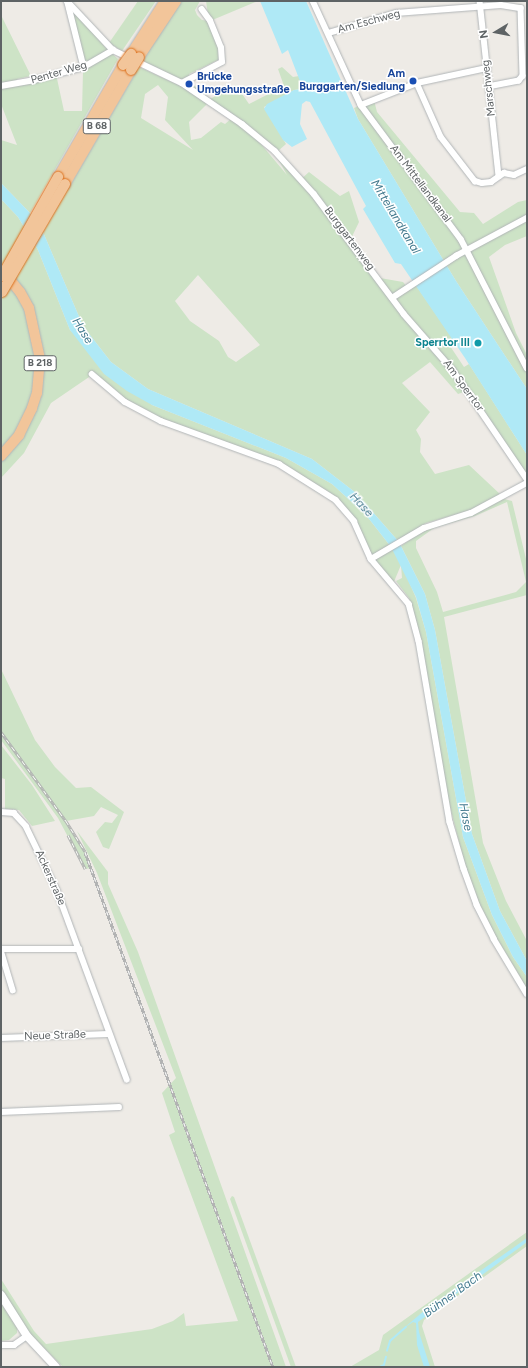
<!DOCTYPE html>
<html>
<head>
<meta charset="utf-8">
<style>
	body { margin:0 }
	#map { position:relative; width:528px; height:1368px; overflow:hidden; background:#eeebe6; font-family:Figtree,sans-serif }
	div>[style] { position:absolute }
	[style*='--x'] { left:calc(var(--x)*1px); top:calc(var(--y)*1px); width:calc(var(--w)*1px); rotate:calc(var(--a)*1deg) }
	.green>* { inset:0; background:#cde3c6 }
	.water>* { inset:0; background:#afe9f6 }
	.stream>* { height:1.5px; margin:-0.75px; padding:0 0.75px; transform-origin:0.75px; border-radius:0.75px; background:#afe9f6 }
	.roads { filter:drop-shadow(0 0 1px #b1b5b7) drop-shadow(0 0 1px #b1b5b7) }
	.street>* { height:5.5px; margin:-2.75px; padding:0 2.75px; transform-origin:2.75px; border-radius:2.75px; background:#fff }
	.secondary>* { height:8px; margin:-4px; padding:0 4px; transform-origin:4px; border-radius:4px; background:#fff }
	.highway>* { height:10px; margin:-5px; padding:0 5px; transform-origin:5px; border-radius:5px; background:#f2c59a }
	.rail>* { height:3px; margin-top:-1.5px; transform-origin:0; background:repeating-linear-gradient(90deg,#fff 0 4.5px,#b2b3b3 0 9px); box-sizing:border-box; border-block:1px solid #b2b3b3 }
	.bridges { filter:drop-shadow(0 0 1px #dc6e19) drop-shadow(0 0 1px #dc6e19) }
	.highway-bridge>* { height:10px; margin:-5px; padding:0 5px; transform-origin:5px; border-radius:5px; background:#f2c59a }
	.dots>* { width:11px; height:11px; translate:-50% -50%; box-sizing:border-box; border:2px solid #fff; border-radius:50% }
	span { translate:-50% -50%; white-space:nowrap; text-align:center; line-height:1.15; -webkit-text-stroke:3px #fff; paint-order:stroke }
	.shield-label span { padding:1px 3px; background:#fff; border:1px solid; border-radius:3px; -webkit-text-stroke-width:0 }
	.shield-label { font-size:10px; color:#5e6365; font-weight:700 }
	.street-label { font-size:11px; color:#5e6365 }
	.transit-label { font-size:11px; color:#164399; font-weight:700 }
	.right { translate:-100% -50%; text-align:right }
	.left { translate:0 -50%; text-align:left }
	.culture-label { font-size:11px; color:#0d838f; font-weight:700 }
	.water-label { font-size:12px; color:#427a8e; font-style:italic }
	.frame { position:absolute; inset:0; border:2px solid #5e6365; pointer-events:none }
	.north { position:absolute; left:476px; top:12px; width:40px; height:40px; -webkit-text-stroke:3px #fff; paint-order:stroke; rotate:260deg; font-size:11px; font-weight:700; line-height:16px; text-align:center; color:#5e6365 }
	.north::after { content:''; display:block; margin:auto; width:14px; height:18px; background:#5e6365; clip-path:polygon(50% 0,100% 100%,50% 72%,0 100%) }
</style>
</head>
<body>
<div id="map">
	<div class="green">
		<div style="clip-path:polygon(67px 1px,105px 47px,118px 59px,30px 213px,1px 183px,1px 140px,17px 145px,1px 104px,1px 15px,31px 76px,17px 79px,18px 84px,56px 74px,64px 111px,82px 111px,83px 71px)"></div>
		<div style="clip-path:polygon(138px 1px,156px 1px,122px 51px,109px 43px)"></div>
		<div style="clip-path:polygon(182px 1px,200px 1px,195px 10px,197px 15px,202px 20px,209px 21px,206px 1px,258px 1px,210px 21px,223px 55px,218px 60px,189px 74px,190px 82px,210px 99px,236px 85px,249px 104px,284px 86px,278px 69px,282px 67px,293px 77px,299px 76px,303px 89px,294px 90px,264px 107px,286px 144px,278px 151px,211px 101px,142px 61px)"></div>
		<div style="clip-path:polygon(evenodd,139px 67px,185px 88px,208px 103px,189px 122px,191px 140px,201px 138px,221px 122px,225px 124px,232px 118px,255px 137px,287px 175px,278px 159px,299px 181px,309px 172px,340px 196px,349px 191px,359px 222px,348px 245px,375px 280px,380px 278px,403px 282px,408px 288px,415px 284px,455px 342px,450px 346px,464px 367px,469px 364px,527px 455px,527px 476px,470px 390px,458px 394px,430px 362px,402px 383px,430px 412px,416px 430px,421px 439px,420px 452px,435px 474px,469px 465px,501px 495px,471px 510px,426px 523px,399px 542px,356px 493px,312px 459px,148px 389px,111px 362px,83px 326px,43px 232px,139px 67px,158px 85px,168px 97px,165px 120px,193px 150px,141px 118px,145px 94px,158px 85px,139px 67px,198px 275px,260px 345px,236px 362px,228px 357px,219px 341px,190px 321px,175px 301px,198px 275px)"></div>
		<div style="clip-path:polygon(374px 100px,377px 112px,460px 212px,474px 213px,483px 224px,518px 202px,527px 200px,527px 236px,505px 245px,489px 257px,516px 333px,527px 355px,527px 389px,456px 281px,358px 119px,354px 108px)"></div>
		<div style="clip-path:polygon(1px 199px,18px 217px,38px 250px,70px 330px,152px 405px,286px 458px,332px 484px,366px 515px,391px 547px,401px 563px,416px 598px,426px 632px,463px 837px,492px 915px,513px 957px,527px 977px,527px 989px,496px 937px,479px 903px,466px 869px,446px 791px,420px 637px,409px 598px,396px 581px,402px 578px,401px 565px,393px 584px,375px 565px,346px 509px,279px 464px,161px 421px,125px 402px,92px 375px,51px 403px,24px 453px,1px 478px,1px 295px,10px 279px,1px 278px)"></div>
		<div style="clip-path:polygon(evenodd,504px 499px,512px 501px,527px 563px,527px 595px,444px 617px,483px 843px,506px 901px,527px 941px,527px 961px,500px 911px,472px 834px,435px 630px,425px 594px,401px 546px,430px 526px,472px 513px,504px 499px,507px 502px,526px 582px,516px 592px,443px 612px,437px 592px,416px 548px,416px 541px,434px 528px,475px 516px,507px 502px)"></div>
		<div style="clip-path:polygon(1px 669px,35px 740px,55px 767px,76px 788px,91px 787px,124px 812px,109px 849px,103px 847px,96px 832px,105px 822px,112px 823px,118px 815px,101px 807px,94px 816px,66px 821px,85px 852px,91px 868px,85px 869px,58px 818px,1px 740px)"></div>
		<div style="clip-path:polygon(1px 745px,32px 785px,55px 821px,32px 826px,19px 810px,5px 809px,5px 779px,1px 778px)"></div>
		<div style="clip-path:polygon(77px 831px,108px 872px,108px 884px,138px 952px,286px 1367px,63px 1367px,29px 1333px,1px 1288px,1px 1279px,34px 1331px,46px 1344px,152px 1329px,173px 1321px,184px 1313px,186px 1326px,238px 1321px,169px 1135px,175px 1132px,162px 1093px,176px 1078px,97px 873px)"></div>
		<div style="clip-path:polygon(232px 1196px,234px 1197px,296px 1367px,291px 1367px,230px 1199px)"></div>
		<div style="clip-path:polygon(527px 1232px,527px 1246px,424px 1320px,422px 1326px,435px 1367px,350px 1367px,379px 1350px,383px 1335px)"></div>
		<div style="clip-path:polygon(1px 1303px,17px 1328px,17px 1333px,9px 1340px,1px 1341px)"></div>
	</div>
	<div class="water">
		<div style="clip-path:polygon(260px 1px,306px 1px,358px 119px,456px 281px,527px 389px,527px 455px,465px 358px,401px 264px,395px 263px,363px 209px,366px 206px,310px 102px,306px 101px,302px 104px,300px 124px,307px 139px,292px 147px,283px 140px,264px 109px,267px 104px,294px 90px,303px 89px,288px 50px,282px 54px)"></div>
		<div style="clip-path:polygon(1px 183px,30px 213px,43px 232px,83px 326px,111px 362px,148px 389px,312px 459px,356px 493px,399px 542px,425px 594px,435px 630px,472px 834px,500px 911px,527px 961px,527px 977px,513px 957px,492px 915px,463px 837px,426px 632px,416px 597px,391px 547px,366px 515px,332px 484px,286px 458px,152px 405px,127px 391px,104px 374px,70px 330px,38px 250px,18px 217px,1px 199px)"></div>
		<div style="clip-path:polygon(527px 1238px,527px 1242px,418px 1322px,419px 1332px,430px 1367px,424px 1367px,417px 1345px,416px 1323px,413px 1322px,404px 1328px,425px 1310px)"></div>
	</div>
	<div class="stream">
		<div style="--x:387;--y:1351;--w:10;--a:-73"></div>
		<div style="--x:390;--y:1341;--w:21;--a:-41"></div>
		<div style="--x:380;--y:1367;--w:4;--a:-27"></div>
		<div style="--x:384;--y:1365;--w:8;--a:-76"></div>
	</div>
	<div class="roads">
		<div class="street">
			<div style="--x:67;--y:1;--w:67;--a:46.8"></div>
			<div style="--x:113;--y:50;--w:76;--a:25.6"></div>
			<div style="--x:182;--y:83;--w:73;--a:34.3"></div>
			<div style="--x:242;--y:124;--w:43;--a:39.3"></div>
			<div style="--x:275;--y:151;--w:58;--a:47.8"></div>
			<div style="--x:314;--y:194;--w:150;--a:53.1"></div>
			<div style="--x:404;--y:314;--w:74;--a:48.8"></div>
			<div style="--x:453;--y:370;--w:132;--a:55.8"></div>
			<div style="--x:313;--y:1;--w:115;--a:65.2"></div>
			<div style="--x:361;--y:105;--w:167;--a:53.3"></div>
			<div style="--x:461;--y:239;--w:145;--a:62.9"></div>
			<div style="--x:480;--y:1;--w:176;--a:83.8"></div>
			<div style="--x:68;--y:3;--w:66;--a:76"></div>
			<div style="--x:329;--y:33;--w:70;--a:-16.6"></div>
			<div style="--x:396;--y:13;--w:105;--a:-4.4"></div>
			<div style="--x:501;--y:5;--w:20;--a:9"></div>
			<div style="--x:521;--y:8;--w:68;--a:88.3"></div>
			<div style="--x:523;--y:76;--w:6;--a:129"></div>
			<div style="--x:519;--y:81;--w:31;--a:169"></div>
			<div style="--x:182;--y:83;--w:45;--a:-27.7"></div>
			<div style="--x:222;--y:62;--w:14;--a:-94"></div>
			<div style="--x:221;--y:48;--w:29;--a:-112"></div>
			<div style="--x:210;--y:21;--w:14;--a:-126"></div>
			<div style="--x:417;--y:83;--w:59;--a:66"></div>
			<div style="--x:441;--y:137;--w:56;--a:52.3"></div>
			<div style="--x:475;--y:181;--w:7;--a:16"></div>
			<div style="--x:482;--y:183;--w:9;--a:-6"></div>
			<div style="--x:491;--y:182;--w:16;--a:-35"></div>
			<div style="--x:504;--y:173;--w:10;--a:11"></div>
			<div style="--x:514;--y:175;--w:14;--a:-25"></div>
			<div style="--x:1;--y:86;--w:34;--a:-10"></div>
			<div style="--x:34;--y:80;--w:52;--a:-14.6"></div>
			<div style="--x:84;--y:67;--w:34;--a:-30"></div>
			<div style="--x:361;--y:105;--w:60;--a:-21.4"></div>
			<div style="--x:417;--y:83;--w:72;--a:-12.1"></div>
			<div style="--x:392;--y:298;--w:77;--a:-33.3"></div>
			<div style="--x:456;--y:256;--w:81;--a:-28.2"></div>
			<div style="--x:92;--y:374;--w:43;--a:40.3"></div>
			<div style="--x:125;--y:402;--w:41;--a:27.8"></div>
			<div style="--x:161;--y:421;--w:126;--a:20"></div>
			<div style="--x:279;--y:464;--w:67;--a:32.3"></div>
			<div style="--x:336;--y:500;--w:28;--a:49"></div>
			<div style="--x:354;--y:521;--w:42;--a:65.9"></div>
			<div style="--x:371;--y:559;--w:59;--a:49.8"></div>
			<div style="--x:409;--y:604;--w:38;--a:75"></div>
			<div style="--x:419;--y:641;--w:184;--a:80.3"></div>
			<div style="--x:450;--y:822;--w:49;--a:73.4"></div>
			<div style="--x:464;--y:869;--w:38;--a:70"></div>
			<div style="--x:477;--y:905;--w:38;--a:63"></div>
			<div style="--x:494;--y:939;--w:64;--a:59"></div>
			<div style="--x:371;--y:559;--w:61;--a:-30.3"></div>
			<div style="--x:424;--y:528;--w:49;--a:-17.7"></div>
			<div style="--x:471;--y:513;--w:64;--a:-28.2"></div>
			<div style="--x:1;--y:812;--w:13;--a:4"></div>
			<div style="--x:14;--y:813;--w:18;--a:47"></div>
			<div style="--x:26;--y:826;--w:71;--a:64.2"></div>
			<div style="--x:57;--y:890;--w:202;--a:69.7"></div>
			<div style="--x:1;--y:949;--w:78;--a:0"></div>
			<div style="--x:1;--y:950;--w:42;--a:73.3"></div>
			<div style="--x:1;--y:1038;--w:107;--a:-2.1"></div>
			<div style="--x:1;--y:1112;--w:118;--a:-2.4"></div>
			<div style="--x:1;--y:1345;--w:13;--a:0"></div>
			<div style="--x:14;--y:1345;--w:16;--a:-35"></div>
		</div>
		<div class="secondary">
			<div style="--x:1;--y:1295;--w:49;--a:57.6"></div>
			<div style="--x:27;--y:1336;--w:42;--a:46.9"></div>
		</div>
		<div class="highway">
			<div style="--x:131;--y:54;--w:63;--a:-57.3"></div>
			<div style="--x:139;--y:57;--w:67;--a:-56.5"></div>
			<div style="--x:58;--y:177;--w:129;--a:-59.9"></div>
			<div style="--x:65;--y:184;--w:132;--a:-59.9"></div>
			<div style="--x:1;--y:456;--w:28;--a:-49"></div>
			<div style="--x:19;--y:435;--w:30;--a:-64"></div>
			<div style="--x:32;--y:408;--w:16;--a:-72"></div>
			<div style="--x:37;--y:393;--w:34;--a:-85"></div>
			<div style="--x:40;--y:359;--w:52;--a:-102.2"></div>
			<div style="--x:29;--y:308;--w:18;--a:-119"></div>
			<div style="--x:20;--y:292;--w:26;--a:-129"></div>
		</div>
	</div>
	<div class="rail">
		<div style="--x:1;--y:732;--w:110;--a:53.9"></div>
		<div style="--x:66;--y:821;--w:36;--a:58"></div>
		<div style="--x:85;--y:852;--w:548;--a:69.95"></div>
		<div style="--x:68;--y:835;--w:38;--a:63"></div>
	</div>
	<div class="bridges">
		<div class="highway-bridge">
			<div style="--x:123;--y:65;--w:14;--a:-54"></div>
			<div style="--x:131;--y:70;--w:15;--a:-58"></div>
			<div style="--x:2;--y:276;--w:114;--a:-60.5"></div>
			<div style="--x:2;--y:292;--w:125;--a:-59.7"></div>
		</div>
	</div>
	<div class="dots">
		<div style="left:413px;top:81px;background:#1a4fb4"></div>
		<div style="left:189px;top:84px;background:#1a4fb4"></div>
		<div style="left:478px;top:343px;background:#0f9aa8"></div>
	</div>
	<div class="shield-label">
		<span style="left:97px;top:126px">B 68</span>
		<span style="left:40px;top:363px">B 218</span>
	</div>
	<div class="street-label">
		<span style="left:369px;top:22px;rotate:-15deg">Am Eschweg</span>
		<span style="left:59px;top:73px;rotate:-16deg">Penter Weg</span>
		<span style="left:489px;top:88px;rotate:-96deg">Marschweg</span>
		<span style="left:420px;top:184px;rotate:53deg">Am Mittellandkanal</span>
		<span style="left:349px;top:239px;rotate:53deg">Burggartenweg</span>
		<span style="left:463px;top:386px;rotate:54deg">Am Sperrtor</span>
		<span style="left:50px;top:878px;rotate:66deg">Ackerstraße</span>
		<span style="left:55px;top:1036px;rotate:-2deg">Neue Straße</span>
	</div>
	<div class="transit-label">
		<span class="right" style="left:405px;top:81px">Am<br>Burggarten/Siedlung</span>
		<span class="left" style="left:197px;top:84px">Brücke<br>Umgehungsstraße</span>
	</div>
	<div class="culture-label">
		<span class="right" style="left:470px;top:343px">Sperrtor III</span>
	</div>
	<div class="water-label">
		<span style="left:395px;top:217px;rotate:59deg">Mittellandkanal</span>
		<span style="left:82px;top:331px;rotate:58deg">Hase</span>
		<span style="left:361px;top:505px;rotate:47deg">Hase</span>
		<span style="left:465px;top:817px;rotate:79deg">Hase</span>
		<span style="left:453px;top:1295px;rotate:-36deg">Bühner Bach</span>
	</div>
	<div class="frame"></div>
	<div class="north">N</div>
</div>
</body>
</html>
